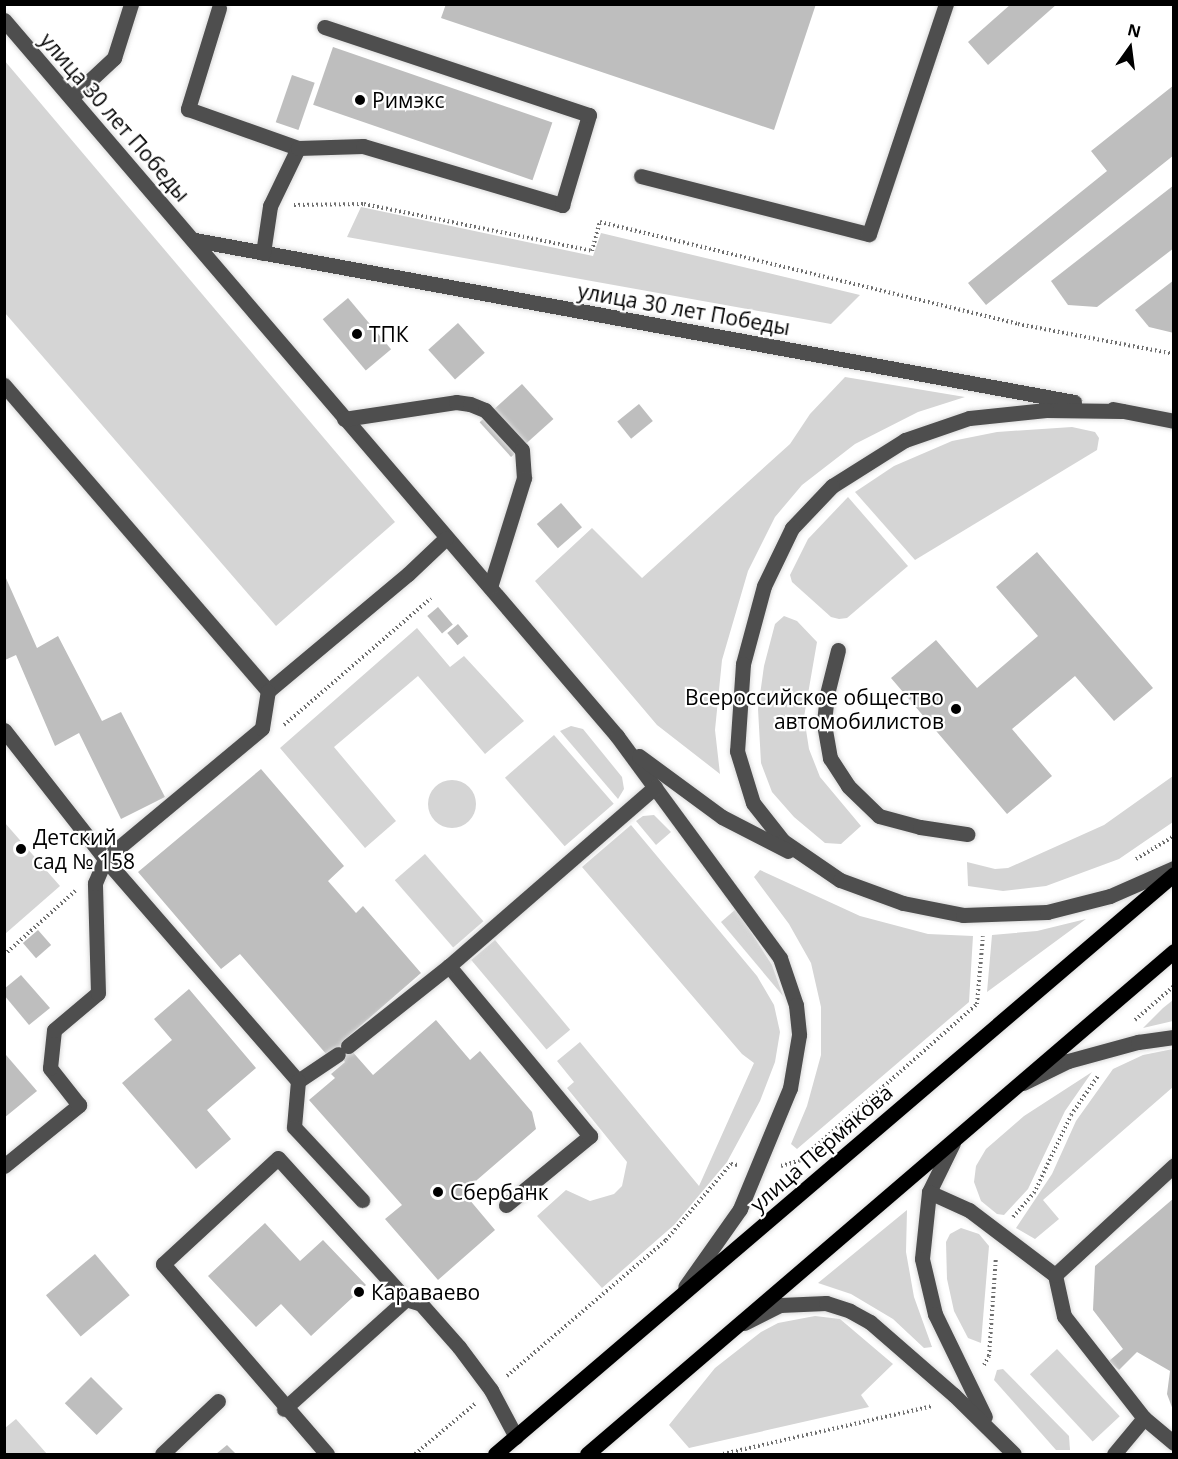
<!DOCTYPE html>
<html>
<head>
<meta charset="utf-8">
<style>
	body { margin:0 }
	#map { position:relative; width:1178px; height:1459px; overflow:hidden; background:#fff; font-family:"Open Sans",sans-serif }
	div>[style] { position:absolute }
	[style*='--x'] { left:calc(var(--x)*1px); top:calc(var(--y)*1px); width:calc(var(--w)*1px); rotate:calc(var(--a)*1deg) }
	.green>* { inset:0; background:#d5d5d5; transform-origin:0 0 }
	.round { border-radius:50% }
	.building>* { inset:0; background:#bebebe; transform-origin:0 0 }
	.path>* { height:4px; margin-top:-2px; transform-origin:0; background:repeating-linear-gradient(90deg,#707070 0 1.5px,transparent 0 4.5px) }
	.roads { filter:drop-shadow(0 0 2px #dbdbdb) drop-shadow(0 0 2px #dbdbdb) }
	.minor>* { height:15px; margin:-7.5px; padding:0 7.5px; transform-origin:7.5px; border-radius:7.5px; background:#4e4e4e }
	.major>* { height:15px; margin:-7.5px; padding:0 7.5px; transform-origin:7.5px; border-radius:7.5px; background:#000 }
	.dots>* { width:16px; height:16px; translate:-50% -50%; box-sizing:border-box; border:3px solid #fff; border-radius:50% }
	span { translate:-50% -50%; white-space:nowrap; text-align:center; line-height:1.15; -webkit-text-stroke:4.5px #fff; paint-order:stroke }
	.poi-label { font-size:21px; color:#000 }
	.left { translate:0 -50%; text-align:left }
	.right { translate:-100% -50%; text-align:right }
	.street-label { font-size:21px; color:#000 }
	.frame { position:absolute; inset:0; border:6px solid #000; pointer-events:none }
	.north { position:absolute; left:1100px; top:18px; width:60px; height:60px; -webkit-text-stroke:4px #fff; paint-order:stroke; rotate:14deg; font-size:16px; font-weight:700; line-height:24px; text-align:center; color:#000 }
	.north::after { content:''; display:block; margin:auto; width:21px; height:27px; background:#000; clip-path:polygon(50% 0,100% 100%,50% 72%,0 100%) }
</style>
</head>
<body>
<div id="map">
	<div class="green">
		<div style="clip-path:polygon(4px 60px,395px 522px,276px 626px,5px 313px)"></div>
		<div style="clip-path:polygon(361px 207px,593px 256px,601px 233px,860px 295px,831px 324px,347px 237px)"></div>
		<div style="clip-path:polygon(845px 377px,965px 397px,918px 412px,855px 444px,802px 485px,775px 517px,748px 571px,722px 660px,715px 730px,720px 774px,657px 725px,535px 581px,592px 528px,642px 578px,790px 444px,810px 414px)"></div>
		<div style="clip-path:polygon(1072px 427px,1095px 432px,1099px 438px,1097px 450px,915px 560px,855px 492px,894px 466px,952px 441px,997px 432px)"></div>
		<div style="clip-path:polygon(848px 497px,908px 566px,847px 618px,839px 619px,831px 617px,792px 582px,790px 575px,808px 539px)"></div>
		<div style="clip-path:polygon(784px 616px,797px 621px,817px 642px,804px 717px,809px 749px,820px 777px,861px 826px,841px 844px,825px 843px,794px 817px,772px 792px,761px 763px,758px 709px,764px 666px,775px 624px)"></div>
		<div style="clip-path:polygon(417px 628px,450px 667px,464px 656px,524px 721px,485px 754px,418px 676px,334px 747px,396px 821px,365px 848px,280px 748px)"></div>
		<div style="clip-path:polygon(571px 726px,583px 729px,622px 777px,624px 789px,618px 799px,560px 731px)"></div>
		<div style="left:554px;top:735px;width:91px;height:65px;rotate:49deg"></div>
		<div style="clip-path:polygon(1173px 776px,1173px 822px,1119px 859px,1046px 886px,1003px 891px,968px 886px,967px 862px,995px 869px,1008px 868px,1104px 825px)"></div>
		<div class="round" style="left:428px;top:780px;width:48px;height:48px"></div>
		<div style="clip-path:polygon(654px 815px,671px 832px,656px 845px,636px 821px,643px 816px)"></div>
		<div style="clip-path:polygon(5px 823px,60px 886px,5px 934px,4px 934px)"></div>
		<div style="clip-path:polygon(631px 825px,757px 976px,774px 1005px,780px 1032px,775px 1062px,760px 1101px,727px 1162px,674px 1225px,602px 1288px,537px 1216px,566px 1190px,590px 1201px,614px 1194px,622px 1186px,627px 1162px,567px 1088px,574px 1082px,557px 1061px,580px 1042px,699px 1186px,754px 1063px,742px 1054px,582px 867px)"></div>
		<div style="left:425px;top:854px;width:89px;height:40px;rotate:49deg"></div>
		<div style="clip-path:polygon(760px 870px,860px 916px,928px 934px,973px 936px,969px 1002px,797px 1149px,791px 1144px,807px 1106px,821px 1055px,821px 1007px,811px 963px,789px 924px,754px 877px)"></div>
		<div style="clip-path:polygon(736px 909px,772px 965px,783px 996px,721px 922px)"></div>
		<div style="clip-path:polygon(1086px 919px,987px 992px,992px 935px,1037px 931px)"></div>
		<div style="left:495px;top:940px;width:117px;height:31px;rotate:50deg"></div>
		<div style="clip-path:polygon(1173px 1000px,1173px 1021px,1143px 1028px,1163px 1008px)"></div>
		<div style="clip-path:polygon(1173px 1049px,1173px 1087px,1043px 1200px,1059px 1219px,1035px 1239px,1016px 1228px,1052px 1174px,1076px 1121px,1113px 1069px,1143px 1055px)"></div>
		<div style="clip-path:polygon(1092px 1072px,1065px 1111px,1028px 1189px,1004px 1215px,997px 1214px,981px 1201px,974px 1182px,976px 1166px,986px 1149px,1024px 1116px)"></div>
		<div style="clip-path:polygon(907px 1210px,906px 1252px,914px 1297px,932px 1347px,924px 1348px,893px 1319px,851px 1294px,818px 1283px)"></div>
		<div style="clip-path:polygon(961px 1228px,979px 1234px,989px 1246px,981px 1343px,968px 1338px,954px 1311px,947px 1279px,946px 1242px,950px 1234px)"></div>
		<div style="clip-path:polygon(815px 1316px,840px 1319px,893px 1364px,861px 1395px,869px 1407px,689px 1448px,669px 1425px,715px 1368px,761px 1332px,778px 1323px)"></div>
		<div style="left:1057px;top:1349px;width:92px;height:37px;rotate:47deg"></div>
		<div style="clip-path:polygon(1003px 1369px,1069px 1436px,1070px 1450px,1056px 1450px,994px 1380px,997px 1370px)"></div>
		<div style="clip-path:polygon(16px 1419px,47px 1454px,5px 1454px,5px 1428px)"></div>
	</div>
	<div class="building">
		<div style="clip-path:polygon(446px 4px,816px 4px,774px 130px,441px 18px)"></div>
		<div style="clip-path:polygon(1011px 4px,1057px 4px,988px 65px,968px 42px)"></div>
		<div style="left:333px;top:47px;width:232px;height:61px;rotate:19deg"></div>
		<div style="left:292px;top:75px;width:24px;height:50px;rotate:19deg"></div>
		<div style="clip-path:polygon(1174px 85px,1174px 155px,986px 305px,968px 283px,1107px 171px,1091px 151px)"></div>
		<div style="clip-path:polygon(1174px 185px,1174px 248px,1097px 307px,1068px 305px,1051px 281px)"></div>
		<div style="clip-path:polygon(1174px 280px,1174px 333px,1149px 327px,1135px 310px)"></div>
		<div style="left:348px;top:298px;width:67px;height:33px;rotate:50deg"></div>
		<div style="left:458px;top:323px;width:40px;height:40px;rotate:48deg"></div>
		<div style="left:522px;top:384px;width:47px;height:57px;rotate:48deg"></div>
		<div style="left:639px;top:404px;width:22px;height:28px;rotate:51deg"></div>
		<div style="left:561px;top:503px;width:32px;height:32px;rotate:49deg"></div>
		<div style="clip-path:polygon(1037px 552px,1153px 688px,1114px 721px,1075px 676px,1012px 729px,1052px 776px,1007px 814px,891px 678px,936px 640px,977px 688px,1038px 636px,996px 587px)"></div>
		<div style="clip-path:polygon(5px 576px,37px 648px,58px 636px,102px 721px,121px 712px,165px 797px,121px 819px,79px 733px,55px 746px,16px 655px,5px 660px)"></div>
		<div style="left:438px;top:607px;width:23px;height:14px;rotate:50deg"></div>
		<div style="left:458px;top:624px;width:16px;height:14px;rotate:50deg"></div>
		<div style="clip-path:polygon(261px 769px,344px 866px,328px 881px,356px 913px,363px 906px,421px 973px,343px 1041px,373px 1075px,436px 1020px,470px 1060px,480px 1051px,532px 1112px,536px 1129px,463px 1192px,495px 1230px,438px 1280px,385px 1219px,402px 1205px,309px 1100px,335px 1078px,331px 1074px,345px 1062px,334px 1049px,327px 1055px,240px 954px,221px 969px,138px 872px)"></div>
		<div style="left:38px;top:930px;width:20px;height:20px;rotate:49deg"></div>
		<div style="clip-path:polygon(21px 975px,50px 1008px,29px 1025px,4px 995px,4px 989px)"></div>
		<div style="clip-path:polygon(189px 989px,256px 1068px,207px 1110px,231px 1139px,196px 1169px,122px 1083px,172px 1040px,154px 1019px)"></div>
		<div style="clip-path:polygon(6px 1055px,37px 1091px,4px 1118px,4px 1056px)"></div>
		<div style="clip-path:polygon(1174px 1198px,1174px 1410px,1173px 1410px,1167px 1394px,1170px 1371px,1137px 1352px,1119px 1370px,1109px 1361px,1123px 1349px,1093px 1310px,1095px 1266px)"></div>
		<div style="clip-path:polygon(265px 1223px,300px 1261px,323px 1240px,366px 1285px,311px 1336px,281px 1304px,256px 1327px,208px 1276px)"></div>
		<div style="left:95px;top:1254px;width:54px;height:64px;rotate:50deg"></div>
		<div style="left:91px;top:1377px;width:45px;height:37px;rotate:45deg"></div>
		<div style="clip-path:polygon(227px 1445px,236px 1454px,216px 1454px)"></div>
	</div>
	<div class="path">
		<div style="--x:294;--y:205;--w:70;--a:-0.8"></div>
		<div style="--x:364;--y:204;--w:233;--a:11.6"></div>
		<div style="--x:592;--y:251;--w:30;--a:-75"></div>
		<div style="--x:600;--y:222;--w:430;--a:13.7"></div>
		<div style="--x:1018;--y:324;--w:159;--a:10.9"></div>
		<div style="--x:284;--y:725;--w:194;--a:-40.8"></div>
		<div style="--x:1136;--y:859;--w:44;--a:-31.2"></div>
		<div style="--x:4;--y:955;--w:96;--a:-42"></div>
		<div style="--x:1135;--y:1020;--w:52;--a:-41.1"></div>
		<div style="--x:781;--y:1166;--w:19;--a:-16"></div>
		<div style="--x:799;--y:1161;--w:237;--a:-41.4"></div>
		<div style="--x:977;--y:1004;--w:68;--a:-85"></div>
		<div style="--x:1013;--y:1217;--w:32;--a:-49"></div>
		<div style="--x:1034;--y:1193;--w:86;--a:-64.6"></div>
		<div style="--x:1071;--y:1115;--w:47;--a:-55.3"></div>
		<div style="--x:984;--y:1365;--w:10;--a:-61"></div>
		<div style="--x:989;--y:1356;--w:99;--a:-86"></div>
		<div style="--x:507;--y:1376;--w:209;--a:-40.5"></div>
		<div style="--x:666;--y:1240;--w:100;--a:-49.5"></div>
		<div style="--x:731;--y:1164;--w:7;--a:8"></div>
		<div style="--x:415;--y:1454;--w:80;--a:-39.9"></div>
		<div style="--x:723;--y:1454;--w:215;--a:-12.9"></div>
	</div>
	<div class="roads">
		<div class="minor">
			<div style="--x:219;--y:8;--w:106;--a:107.1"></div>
			<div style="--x:188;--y:109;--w:117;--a:19.5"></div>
			<div style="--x:4;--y:20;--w:943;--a:49.43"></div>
			<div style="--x:617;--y:736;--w:275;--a:53.7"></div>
			<div style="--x:780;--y:958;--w:50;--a:71.2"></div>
			<div style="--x:796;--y:1005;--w:30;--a:84"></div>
			<div style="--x:799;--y:1035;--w:54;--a:99.6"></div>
			<div style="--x:790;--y:1088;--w:131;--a:112.5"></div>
			<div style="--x:740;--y:1209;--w:95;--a:125.2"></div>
			<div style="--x:71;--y:98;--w:59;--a:-42.9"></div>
			<div style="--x:114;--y:58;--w:57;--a:-72.5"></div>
			<div style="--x:641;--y:176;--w:235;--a:14.3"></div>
			<div style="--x:869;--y:234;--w:243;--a:-71.5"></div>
			<div style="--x:195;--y:240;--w:894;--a:10.44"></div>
			<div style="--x:263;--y:253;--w:48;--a:-81.5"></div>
			<div style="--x:270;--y:206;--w:64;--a:-64.2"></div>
			<div style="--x:298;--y:148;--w:65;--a:-1.8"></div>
			<div style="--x:363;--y:146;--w:208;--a:16.5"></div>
			<div style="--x:562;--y:205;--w:94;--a:-73.3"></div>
			<div style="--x:589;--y:115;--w:279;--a:-161.6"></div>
			<div style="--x:4;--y:385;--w:404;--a:49.2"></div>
			<div style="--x:268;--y:691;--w:182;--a:-39.9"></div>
			<div style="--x:408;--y:574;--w:52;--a:-43.5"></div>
			<div style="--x:1113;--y:409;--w:62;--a:11.1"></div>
			<div style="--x:1122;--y:411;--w:76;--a:-179.2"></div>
			<div style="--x:1046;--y:410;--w:77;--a:174.1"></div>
			<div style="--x:969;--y:418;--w:68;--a:161"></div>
			<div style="--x:905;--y:440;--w:86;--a:147.8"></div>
			<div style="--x:832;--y:486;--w:58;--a:133.6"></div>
			<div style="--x:792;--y:528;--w:64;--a:115.8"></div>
			<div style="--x:764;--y:586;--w:81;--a:105.1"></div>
			<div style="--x:743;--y:664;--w:87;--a:93.9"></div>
			<div style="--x:737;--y:751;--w:54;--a:72.9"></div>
			<div style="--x:753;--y:803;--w:48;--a:51.7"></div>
			<div style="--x:783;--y:841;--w:69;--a:34.4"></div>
			<div style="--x:840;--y:880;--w:67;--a:20.1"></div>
			<div style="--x:903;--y:903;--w:61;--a:11.3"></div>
			<div style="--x:963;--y:915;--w:84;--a:-2"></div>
			<div style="--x:1047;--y:912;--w:65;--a:-14.3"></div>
			<div style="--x:1110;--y:896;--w:70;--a:-23.6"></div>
			<div style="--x:344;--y:419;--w:113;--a:-8.6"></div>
			<div style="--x:456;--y:402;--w:14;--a:8"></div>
			<div style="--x:470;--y:404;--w:16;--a:22"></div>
			<div style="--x:485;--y:410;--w:54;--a:47.2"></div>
			<div style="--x:522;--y:450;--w:28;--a:86"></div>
			<div style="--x:524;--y:478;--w:114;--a:107.3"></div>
			<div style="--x:838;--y:650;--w:45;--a:104"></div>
			<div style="--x:827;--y:694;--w:30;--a:96"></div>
			<div style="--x:824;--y:724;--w:35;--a:80"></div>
			<div style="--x:830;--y:758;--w:33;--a:57"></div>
			<div style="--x:848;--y:786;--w:43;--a:44.1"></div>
			<div style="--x:879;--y:816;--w:42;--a:15"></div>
			<div style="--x:920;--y:827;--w:48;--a:8.5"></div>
			<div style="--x:4;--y:730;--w:164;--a:51.9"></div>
			<div style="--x:105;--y:859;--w:204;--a:-39.8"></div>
			<div style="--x:262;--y:728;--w:37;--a:-81"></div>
			<div style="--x:639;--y:756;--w:103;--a:36.3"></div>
			<div style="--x:722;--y:817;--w:74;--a:27.3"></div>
			<div style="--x:348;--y:1046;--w:129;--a:-38.4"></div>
			<div style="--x:298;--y:1081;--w:48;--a:-34"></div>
			<div style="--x:1023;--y:1083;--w:50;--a:-26.1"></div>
			<div style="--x:1068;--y:1061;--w:73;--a:-15.2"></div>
			<div style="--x:1138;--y:1042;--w:36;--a:-8"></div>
			<div style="--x:953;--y:1143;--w:55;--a:116.1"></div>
			<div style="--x:929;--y:1192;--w:67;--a:96"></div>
			<div style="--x:922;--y:1259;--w:57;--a:76.7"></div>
			<div style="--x:935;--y:1314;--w:114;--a:64.1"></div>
			<div style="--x:4;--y:1166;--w:97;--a:-39.1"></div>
			<div style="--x:79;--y:1105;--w:47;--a:-128.1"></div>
			<div style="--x:50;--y:1068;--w:38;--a:-84"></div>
			<div style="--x:54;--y:1030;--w:57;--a:-40.1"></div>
			<div style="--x:98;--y:993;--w:110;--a:-91.6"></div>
			<div style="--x:95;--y:883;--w:26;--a:-67"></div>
			<div style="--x:105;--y:859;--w:294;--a:49"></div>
			<div style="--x:298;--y:1081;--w:46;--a:95"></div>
			<div style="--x:294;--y:1127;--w:100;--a:47"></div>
			<div style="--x:929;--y:1192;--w:44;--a:24.2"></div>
			<div style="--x:969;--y:1210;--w:108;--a:37.1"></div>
			<div style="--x:1055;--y:1275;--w:42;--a:77.6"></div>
			<div style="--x:1064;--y:1316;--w:130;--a:51.9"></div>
			<div style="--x:506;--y:1205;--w:109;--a:-39.4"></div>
			<div style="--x:590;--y:1136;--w:221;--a:-129.7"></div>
			<div style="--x:449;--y:966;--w:273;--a:-41"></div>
			<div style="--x:1055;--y:1275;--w:162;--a:-42.7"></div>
			<div style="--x:744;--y:1323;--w:40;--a:-26.6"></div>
			<div style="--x:780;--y:1305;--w:46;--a:-2.5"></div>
			<div style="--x:826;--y:1303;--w:25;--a:18"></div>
			<div style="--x:850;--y:1311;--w:23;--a:29"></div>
			<div style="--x:870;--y:1322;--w:111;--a:41"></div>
			<div style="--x:954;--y:1395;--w:84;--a:44.5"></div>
			<div style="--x:284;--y:1409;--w:164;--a:-42"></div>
			<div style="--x:162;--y:1454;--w:77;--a:-43.4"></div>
			<div style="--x:327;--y:1454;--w:251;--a:-130.8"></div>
			<div style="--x:163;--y:1264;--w:156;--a:-42.7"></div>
			<div style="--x:278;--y:1158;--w:190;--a:47.8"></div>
			<div style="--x:406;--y:1299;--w:16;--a:18"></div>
			<div style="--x:421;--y:1304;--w:57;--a:48.5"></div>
			<div style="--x:459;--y:1347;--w:54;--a:53.3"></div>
			<div style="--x:491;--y:1390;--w:53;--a:62"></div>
			<div style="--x:1114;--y:1454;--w:47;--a:-50.2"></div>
			<div style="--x:1144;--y:1418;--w:39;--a:40"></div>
		</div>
		<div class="major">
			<div style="--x:495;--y:1454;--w:893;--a:-40.5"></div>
			<div style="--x:587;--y:1454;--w:773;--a:-40.59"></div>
		</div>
	</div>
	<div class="dots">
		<div style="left:360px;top:100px;background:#000"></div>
		<div style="left:357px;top:334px;background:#000"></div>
		<div style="left:956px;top:709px;background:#000"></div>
		<div style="left:21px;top:849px;background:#000"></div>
		<div style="left:438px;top:1192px;background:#000"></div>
		<div style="left:359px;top:1292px;background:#000"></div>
	</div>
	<div class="poi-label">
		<span class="left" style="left:372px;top:100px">Римэкс</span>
		<span class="left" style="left:369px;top:334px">ТПК</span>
		<span class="right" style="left:944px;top:709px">Всероссийское общество<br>автомобилистов</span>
		<span class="left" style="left:33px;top:849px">Детский<br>сад № 158</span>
		<span class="left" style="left:450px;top:1192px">Сбербанк</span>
		<span class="left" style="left:371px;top:1292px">Караваево</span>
	</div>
	<div class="street-label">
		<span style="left:115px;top:117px;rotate:49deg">улица 30 лет Победы</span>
		<span style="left:684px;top:309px;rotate:10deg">улица 30 лет Победы</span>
		<span style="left:821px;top:1148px;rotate:-41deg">улица Пермякова</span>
	</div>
	<div class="frame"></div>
	<div class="north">N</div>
</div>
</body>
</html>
